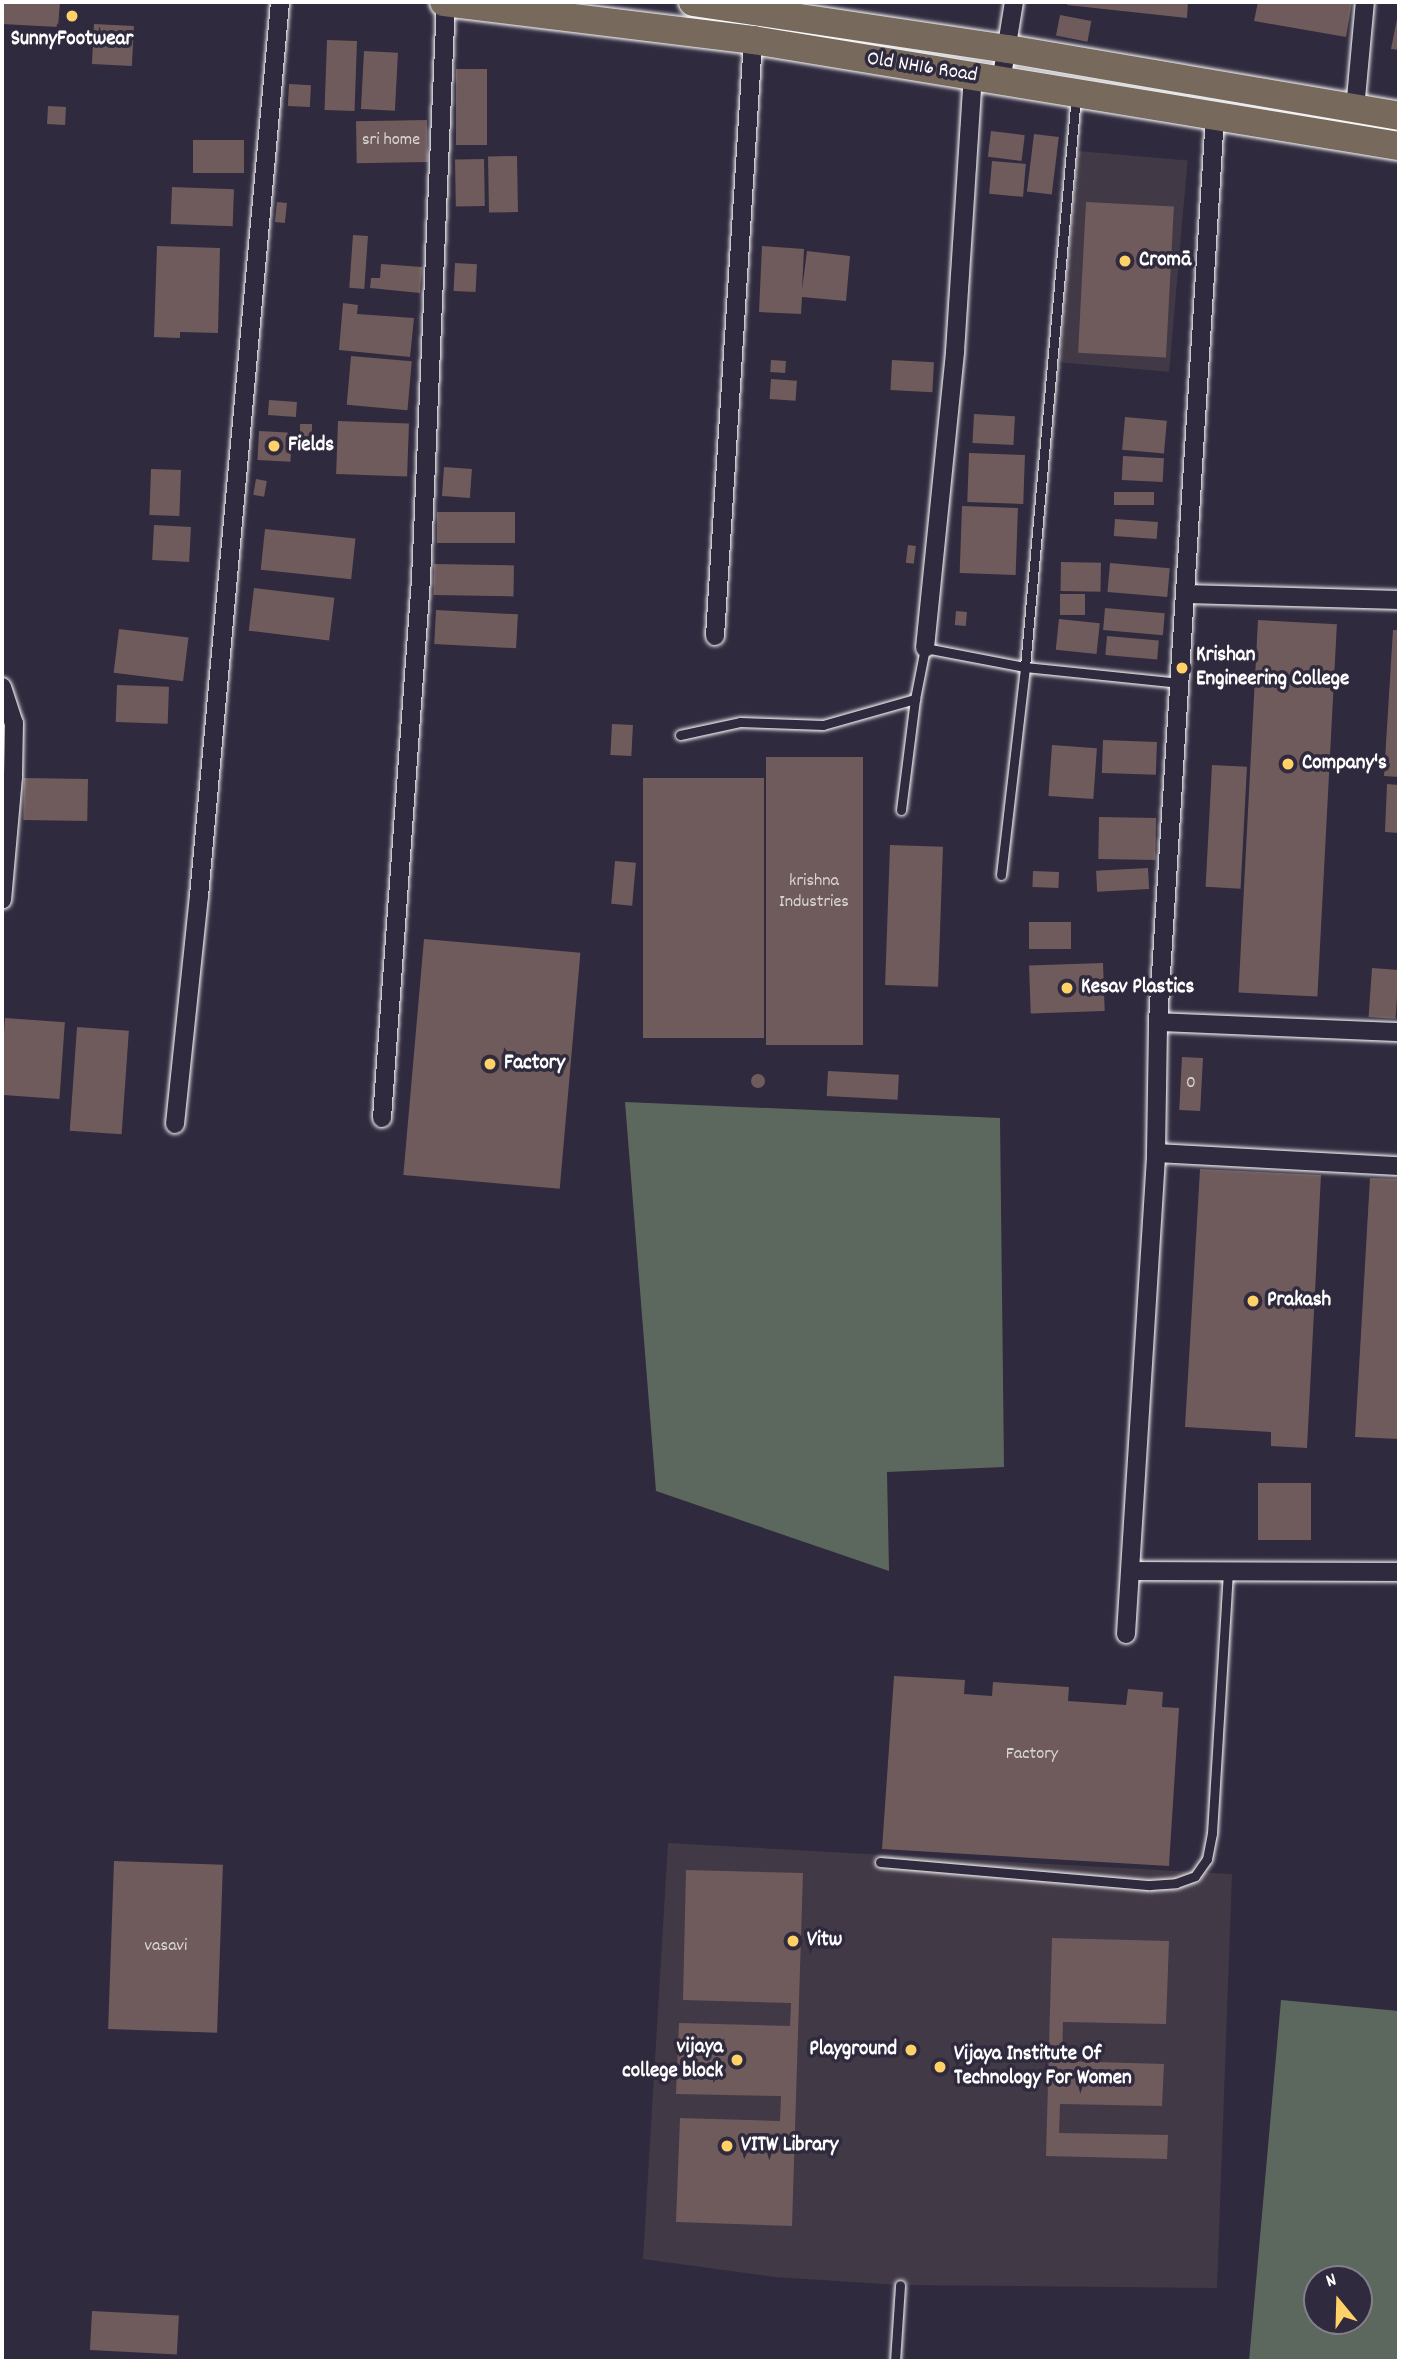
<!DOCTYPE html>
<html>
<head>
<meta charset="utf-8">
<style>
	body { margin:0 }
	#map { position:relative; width:1401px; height:2363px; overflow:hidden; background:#2f2a3d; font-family:Dekko,sans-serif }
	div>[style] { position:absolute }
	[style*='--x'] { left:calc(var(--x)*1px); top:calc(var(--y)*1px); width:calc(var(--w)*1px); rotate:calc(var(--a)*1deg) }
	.built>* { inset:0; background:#423946; transform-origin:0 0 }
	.green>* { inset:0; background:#5c685e }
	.building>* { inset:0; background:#6f5b5c; transform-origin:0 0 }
	.round { border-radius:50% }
	.roads { filter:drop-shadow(0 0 2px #fff) drop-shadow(0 0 2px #fff) }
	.lane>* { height:9px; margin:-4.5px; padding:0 4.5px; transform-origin:4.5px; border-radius:4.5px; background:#2f2a3d }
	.street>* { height:18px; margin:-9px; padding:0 9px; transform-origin:9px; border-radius:9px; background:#2f2a3d }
	.primary>* { height:28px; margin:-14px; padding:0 14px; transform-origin:14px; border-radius:14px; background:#77695c }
	.dots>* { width:19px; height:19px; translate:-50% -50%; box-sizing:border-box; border:4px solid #2f2a3d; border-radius:50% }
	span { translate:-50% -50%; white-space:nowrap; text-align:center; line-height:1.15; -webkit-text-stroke:7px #2f2a3d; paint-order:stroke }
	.number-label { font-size:18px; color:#dbd6d6 }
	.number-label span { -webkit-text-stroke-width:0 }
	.poi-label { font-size:21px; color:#fff; font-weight:700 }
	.left { translate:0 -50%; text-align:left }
	.right { translate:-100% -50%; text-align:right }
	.street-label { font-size:21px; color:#fff }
	.frame { position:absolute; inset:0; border:4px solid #fff; pointer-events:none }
	.north { position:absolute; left:1303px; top:2265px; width:70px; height:70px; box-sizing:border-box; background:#2f2a3d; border:2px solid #827f8b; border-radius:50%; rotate:341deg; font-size:19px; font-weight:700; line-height:28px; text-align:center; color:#fff }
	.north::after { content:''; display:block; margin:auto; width:24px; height:32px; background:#ffd166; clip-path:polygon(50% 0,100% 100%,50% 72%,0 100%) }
</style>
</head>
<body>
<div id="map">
	<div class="built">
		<div style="left:1078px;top:151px;width:110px;height:212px;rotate:5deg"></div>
		<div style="clip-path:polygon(668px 1843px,1232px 1874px,1217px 2288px,900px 2285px,775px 2277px,643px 2259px)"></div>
	</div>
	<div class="green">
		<div style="clip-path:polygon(625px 1102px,1000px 1118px,1004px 1467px,887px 1472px,889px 1571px,656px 1491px)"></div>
		<div style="clip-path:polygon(evenodd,1281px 2000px,1399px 2011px,1399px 2361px,1249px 2361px,1281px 2000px,1317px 2279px,1359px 2279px,1359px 2321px,1317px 2321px,1317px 2279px)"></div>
	</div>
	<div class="building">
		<div style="clip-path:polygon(2px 2px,60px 2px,58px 27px,2px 24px)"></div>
		<div style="clip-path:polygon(1068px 2px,1188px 2px,1187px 18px,1067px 5px)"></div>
		<div style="clip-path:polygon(1258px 2px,1352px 2px,1346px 37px,1254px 21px)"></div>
		<div style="clip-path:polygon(1398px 14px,1399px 14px,1399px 50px,1391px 49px)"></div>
		<div style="left:1060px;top:15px;width:32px;height:21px;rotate:11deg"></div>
		<div style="left:94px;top:24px;width:40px;height:40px;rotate:3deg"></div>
		<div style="left:327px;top:40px;width:30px;height:70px;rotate:2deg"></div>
		<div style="left:364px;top:51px;width:34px;height:58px;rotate:3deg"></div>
		<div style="left:456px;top:69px;width:31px;height:76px"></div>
		<div style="left:289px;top:84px;width:22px;height:22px;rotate:3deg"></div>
		<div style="left:48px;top:106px;width:18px;height:18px;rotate:3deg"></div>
		<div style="left:427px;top:120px;width:42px;height:71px;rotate:89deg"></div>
		<div style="left:991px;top:131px;width:34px;height:26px;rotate:7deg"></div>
		<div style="left:1034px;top:134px;width:25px;height:58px;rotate:7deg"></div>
		<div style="left:244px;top:140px;width:33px;height:51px;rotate:90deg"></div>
		<div style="left:517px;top:156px;width:56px;height:29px;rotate:89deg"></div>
		<div style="left:484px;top:159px;width:47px;height:29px;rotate:89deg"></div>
		<div style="left:992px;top:161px;width:34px;height:33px;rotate:5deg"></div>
		<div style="left:172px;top:187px;width:62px;height:37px;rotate:2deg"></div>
		<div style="left:277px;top:202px;width:10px;height:20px;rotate:6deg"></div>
		<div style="left:1086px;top:202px;width:88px;height:151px;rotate:3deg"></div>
		<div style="left:353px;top:235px;width:15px;height:53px;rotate:4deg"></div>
		<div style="clip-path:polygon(157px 246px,220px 248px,218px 333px,180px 332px,180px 338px,154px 337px)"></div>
		<div style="clip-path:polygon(762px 246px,804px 249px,802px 290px,807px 251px,850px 256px,846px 301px,802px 297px,801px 314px,759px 312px)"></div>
		<div style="left:455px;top:263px;width:22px;height:28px;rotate:3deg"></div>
		<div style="clip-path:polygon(381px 264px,422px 267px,420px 293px,370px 288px,371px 278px,380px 278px)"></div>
		<div style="clip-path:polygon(343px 303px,358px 305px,357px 314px,414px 318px,410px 357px,339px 350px)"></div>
		<div style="left:351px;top:356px;width:61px;height:49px;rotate:5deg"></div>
		<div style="left:771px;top:360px;width:15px;height:12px;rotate:4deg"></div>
		<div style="left:892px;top:360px;width:42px;height:30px;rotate:3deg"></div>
		<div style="left:771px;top:379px;width:26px;height:20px;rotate:4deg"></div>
		<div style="left:269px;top:400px;width:28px;height:15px;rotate:4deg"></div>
		<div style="left:974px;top:414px;width:41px;height:29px;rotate:3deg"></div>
		<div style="left:1125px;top:417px;width:42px;height:33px;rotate:5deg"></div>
		<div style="left:338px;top:421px;width:71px;height:53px;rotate:2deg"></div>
		<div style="left:300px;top:424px;width:12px;height:26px"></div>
		<div style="left:259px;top:431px;width:33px;height:29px;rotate:3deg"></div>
		<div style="left:969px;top:453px;width:56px;height:49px;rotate:2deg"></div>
		<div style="left:1123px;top:456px;width:41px;height:24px;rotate:3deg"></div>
		<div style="left:444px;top:467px;width:28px;height:29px;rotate:4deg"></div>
		<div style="left:151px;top:469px;width:30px;height:46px;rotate:2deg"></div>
		<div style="left:256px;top:479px;width:11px;height:16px;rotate:10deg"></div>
		<div style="left:1114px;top:492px;width:40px;height:13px"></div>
		<div style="left:962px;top:506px;width:56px;height:67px;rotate:2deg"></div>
		<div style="left:437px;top:512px;width:78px;height:31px"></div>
		<div style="left:1115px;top:519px;width:43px;height:17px;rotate:4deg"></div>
		<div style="left:154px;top:525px;width:37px;height:35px;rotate:3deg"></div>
		<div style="left:265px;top:529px;width:91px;height:41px;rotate:6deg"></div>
		<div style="left:908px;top:545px;width:8px;height:18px;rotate:7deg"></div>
		<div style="left:1061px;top:562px;width:40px;height:29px;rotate:1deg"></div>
		<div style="left:1110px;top:563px;width:60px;height:29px;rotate:5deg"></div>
		<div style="left:434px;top:564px;width:80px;height:31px;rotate:1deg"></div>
		<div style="left:254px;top:588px;width:81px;height:43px;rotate:7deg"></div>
		<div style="left:1060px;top:594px;width:25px;height:21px"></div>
		<div style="left:1105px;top:608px;width:60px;height:22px;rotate:5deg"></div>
		<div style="left:436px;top:610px;width:82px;height:34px;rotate:3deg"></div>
		<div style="left:956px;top:611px;width:11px;height:14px;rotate:5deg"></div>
		<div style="left:1059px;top:619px;width:41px;height:31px;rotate:6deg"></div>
		<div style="left:1258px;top:620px;width:79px;height:373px;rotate:3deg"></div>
		<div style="left:119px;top:629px;width:70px;height:44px;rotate:7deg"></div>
		<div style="clip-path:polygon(1393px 630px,1399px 630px,1399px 777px,1384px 776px)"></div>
		<div style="left:1107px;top:636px;width:52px;height:19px;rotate:5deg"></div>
		<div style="left:117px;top:685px;width:52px;height:37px;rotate:2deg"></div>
		<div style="left:612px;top:724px;width:21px;height:31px;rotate:3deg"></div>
		<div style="left:1103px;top:740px;width:54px;height:33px;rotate:2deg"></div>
		<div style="left:1052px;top:745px;width:45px;height:51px;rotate:4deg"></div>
		<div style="left:766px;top:757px;width:97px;height:288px"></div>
		<div style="left:1212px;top:765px;width:35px;height:122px;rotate:3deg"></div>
		<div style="left:24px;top:778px;width:64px;height:42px;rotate:1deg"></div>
		<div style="left:643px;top:778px;width:121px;height:260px"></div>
		<div style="clip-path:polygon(1387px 784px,1399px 785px,1399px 833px,1385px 832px)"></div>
		<div style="left:1099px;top:817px;width:57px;height:42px;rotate:1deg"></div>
		<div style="left:890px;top:845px;width:53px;height:140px;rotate:2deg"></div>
		<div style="left:615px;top:861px;width:21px;height:43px;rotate:5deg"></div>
		<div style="left:1148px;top:868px;width:21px;height:52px;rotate:87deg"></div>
		<div style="left:1033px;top:871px;width:26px;height:16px;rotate:2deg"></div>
		<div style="left:1029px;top:922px;width:42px;height:27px"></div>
		<div style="left:424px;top:939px;width:157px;height:237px;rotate:5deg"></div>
		<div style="left:1103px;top:963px;width:48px;height:74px;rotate:88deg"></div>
		<div style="left:1372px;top:968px;width:27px;height:49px;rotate:4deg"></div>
		<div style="left:5px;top:1018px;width:60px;height:77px;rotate:4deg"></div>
		<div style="left:77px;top:1027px;width:52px;height:104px;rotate:4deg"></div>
		<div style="left:1182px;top:1057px;width:21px;height:53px;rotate:3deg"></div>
		<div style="left:828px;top:1071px;width:71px;height:25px;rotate:3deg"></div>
		<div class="round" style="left:751px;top:1074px;width:14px;height:14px"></div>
		<div style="clip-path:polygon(1200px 1169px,1321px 1175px,1307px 1448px,1271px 1446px,1271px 1432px,1185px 1427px)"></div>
		<div style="clip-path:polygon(1370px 1178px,1399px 1179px,1399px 1439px,1355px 1437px)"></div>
		<div style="left:1311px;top:1483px;width:57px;height:53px;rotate:90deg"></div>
		<div style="clip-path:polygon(894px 1676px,965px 1680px,964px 1694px,992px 1696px,993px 1682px,1069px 1687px,1068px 1701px,1126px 1705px,1128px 1689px,1163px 1692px,1162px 1707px,1179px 1708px,1169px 1866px,882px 1849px)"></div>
		<div style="left:114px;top:1861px;width:109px;height:168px;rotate:2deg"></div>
		<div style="clip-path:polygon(686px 1870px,803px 1873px,792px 2226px,676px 2222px,680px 2118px,780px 2121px,781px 2096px,676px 2094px,679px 2023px,790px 2026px,791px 2003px,683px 2000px)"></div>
		<div style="clip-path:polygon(1052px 1938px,1169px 1941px,1166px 2024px,1063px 2022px,1062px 2061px,1164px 2064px,1162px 2106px,1060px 2104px,1059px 2133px,1168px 2135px,1167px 2159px,1046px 2156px)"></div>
		<div style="left:92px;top:2311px;width:87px;height:39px;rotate:3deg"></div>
	</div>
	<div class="roads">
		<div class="lane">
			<div style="--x:680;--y:735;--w:61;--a:-12.2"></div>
			<div style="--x:740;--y:722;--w:83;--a:2.1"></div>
			<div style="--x:823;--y:725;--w:96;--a:-15.8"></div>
			<div style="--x:901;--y:810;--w:112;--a:-82.8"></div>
			<div style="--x:915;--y:699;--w:52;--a:-78.9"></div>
			<div style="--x:925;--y:648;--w:102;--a:10.8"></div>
			<div style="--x:1025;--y:667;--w:156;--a:5.9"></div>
			<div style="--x:1001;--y:875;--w:209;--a:-83.4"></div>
			<div style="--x:1025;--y:667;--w:574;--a:-84.9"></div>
			<div style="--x:880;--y:1862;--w:271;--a:4.9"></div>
			<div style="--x:1150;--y:1885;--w:26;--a:-4"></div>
			<div style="--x:1176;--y:1883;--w:20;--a:-20"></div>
			<div style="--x:1195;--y:1876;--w:21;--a:-55"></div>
			<div style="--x:1207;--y:1859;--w:26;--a:-79"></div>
			<div style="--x:1212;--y:1833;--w:262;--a:-86.5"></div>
			<div style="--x:895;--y:2361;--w:76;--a:-86.2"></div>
		</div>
		<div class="street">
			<div style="--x:1001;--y:82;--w:81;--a:-80.8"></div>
			<div style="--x:1355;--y:109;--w:107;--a:-84.7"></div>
			<div style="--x:1186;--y:594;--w:213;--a:1.6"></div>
			<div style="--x:715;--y:636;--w:597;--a:-86.35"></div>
			<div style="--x:925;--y:648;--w:298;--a:-84.2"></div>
			<div style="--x:955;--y:352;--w:276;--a:-86.3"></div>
			<div style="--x:2;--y:687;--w:38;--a:72"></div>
			<div style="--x:14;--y:723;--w:54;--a:91.1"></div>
			<div style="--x:13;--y:777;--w:123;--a:95.1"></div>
			<div style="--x:1158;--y:1022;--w:241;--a:2.4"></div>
			<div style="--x:382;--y:1118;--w:540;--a:-85.86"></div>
			<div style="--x:421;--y:579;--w:578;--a:-87.52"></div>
			<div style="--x:175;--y:1124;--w:229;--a:-84"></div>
			<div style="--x:199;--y:896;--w:898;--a:-84.82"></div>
			<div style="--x:1156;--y:1153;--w:243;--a:3.1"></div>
			<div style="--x:1131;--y:1571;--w:268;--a:0.2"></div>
			<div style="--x:1126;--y:1634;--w:482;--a:-86.4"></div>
			<div style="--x:1156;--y:1153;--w:131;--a:-89.1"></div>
			<div style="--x:1158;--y:1022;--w:907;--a:-86.4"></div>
		</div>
		<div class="primary">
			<div style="--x:444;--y:2;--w:311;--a:7"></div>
			<div style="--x:753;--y:40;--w:655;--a:9.32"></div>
			<div style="--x:693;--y:2;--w:318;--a:8.5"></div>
			<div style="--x:1008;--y:49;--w:397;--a:9.7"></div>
		</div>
	</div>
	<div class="dots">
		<div style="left:72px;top:16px;background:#ffd166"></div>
		<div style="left:1125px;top:261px;background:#ffd166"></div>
		<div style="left:274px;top:446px;background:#ffd166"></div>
		<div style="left:1182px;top:668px;background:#ffd166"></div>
		<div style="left:1288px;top:764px;background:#ffd166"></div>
		<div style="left:1067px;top:988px;background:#ffd166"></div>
		<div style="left:490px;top:1064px;background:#ffd166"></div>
		<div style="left:1253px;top:1301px;background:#ffd166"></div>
		<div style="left:793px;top:1941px;background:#ffd166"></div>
		<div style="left:911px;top:2050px;background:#ffd166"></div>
		<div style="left:737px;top:2060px;background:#ffd166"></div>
		<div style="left:940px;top:2067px;background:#ffd166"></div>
		<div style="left:727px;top:2146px;background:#ffd166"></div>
	</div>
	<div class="number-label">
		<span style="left:391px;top:141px">sri home</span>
		<span style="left:814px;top:893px">krishna<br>Industries</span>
		<span style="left:1191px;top:1084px">0</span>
		<span style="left:1032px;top:1755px">Factory</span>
		<span style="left:166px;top:1947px">vasavi</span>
	</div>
	<div class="poi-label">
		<span style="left:72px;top:40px">SunnyFootwear</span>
		<span class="left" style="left:1139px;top:261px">Cromā</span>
		<span class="left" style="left:288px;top:446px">Fields</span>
		<span class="left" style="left:1196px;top:668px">Krishan<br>Engineering College</span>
		<span class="left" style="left:1302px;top:764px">Company's</span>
		<span class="left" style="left:1081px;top:988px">Kesav Plastics</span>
		<span class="left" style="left:504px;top:1064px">Factory</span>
		<span class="left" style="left:1267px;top:1301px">Prakash</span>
		<span class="left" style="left:807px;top:1941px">Vitw</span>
		<span class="right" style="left:723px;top:2060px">vijaya<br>college block</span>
		<span class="right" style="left:897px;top:2050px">Playground</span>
		<span class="left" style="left:954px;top:2067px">Vijaya Institute Of<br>Technology For Women</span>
		<span class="left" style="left:741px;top:2146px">VITW Library</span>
	</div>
	<div class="street-label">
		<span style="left:922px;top:68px;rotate:9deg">Old NH16 Road</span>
	</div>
	<div class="frame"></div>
	<div class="north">N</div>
</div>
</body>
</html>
